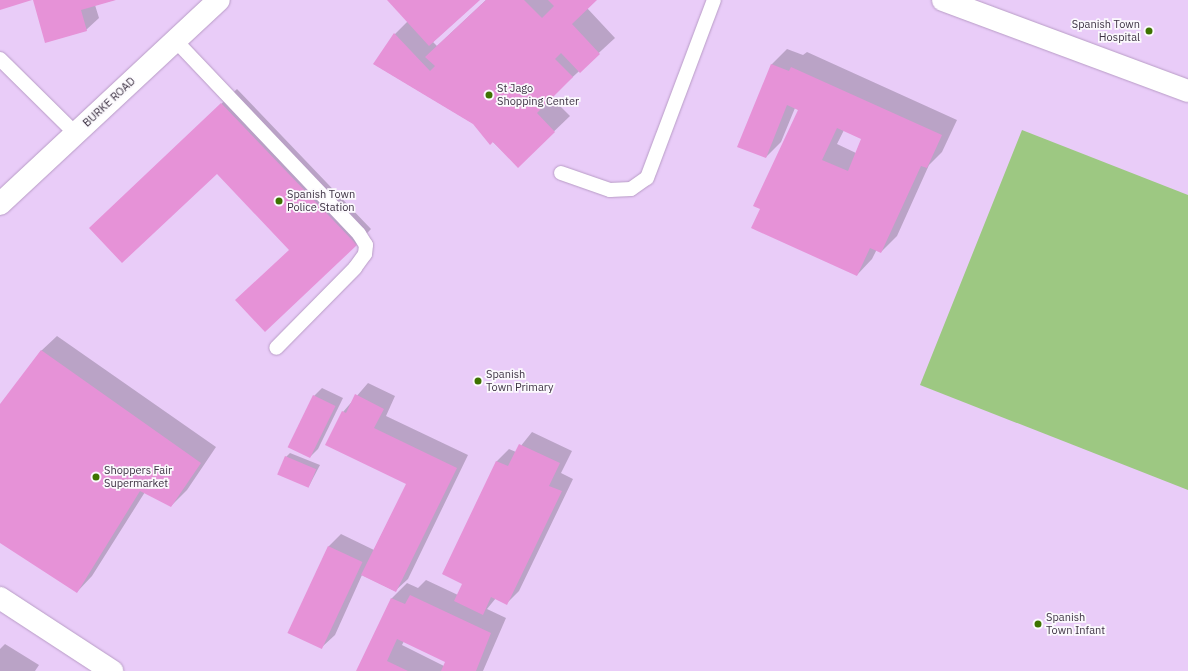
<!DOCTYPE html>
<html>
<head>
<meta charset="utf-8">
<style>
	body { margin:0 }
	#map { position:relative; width:1188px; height:671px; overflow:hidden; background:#e9ccf8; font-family:"IBM Plex Sans",sans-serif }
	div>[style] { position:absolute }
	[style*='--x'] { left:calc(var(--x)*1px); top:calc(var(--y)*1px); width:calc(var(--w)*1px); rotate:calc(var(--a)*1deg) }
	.green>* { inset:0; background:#9dc882 }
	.shadow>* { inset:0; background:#0003 }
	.building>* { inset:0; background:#e692d7; transform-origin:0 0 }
	.roads { filter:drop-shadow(0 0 1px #b89cc6) drop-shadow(0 0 1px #b89cc6) }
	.service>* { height:14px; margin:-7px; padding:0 7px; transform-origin:7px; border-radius:7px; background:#fff }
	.tertiary>* { height:22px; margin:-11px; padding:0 11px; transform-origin:11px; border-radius:11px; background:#fff }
	.secondary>* { height:22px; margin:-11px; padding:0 11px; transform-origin:11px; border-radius:11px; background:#fff }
	.dots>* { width:11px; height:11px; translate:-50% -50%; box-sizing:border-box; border:2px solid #fbf9fd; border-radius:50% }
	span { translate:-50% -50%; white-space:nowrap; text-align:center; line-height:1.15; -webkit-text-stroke:3.5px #fbf9fd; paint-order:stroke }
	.poi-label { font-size:11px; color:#3d3243 }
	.right { translate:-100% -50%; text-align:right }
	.left { translate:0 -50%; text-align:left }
	.street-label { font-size:11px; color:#3d3243 }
</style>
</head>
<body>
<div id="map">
	<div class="green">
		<div style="clip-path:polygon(1022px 130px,1188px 195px,1188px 490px,920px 385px)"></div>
	</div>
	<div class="shadow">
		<div style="clip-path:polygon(34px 0,114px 0,95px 5px,99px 18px,86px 30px)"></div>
		<div style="clip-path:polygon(389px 0,479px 0,433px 42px,437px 46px,486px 0,595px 0,587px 8px,615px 38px,551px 97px,570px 116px,518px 166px,474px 124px,374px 64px,395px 34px,408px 21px)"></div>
		<div style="clip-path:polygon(evenodd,787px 49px,803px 55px,807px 52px,957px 120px,942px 152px,929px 165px,897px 236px,881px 252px,877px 249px,872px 259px,857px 275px,762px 208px,799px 110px,795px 108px,781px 142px,766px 157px,739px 146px,772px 64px,787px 49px,844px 130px,862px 138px,856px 153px,837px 144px,844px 130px)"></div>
		<div style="clip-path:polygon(237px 89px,371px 229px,356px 245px,290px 249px,217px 172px,106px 213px)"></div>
		<div style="clip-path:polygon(57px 336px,216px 447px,187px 490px,171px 506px,145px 492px,92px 576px,77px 592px,0 541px,0 406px,41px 351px)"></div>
		<div style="clip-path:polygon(368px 383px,395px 396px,386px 416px,468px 455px,408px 579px,395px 591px,362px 575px,335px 635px,322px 647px,289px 632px,329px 546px,341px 534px,374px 550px,407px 484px,343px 412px)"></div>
		<div style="clip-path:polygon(322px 388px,343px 398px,318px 449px,310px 457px,314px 396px)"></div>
		<div style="clip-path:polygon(evenodd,532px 432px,572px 451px,561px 473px,573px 479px,519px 591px,507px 603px,496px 598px,487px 609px,506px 618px,483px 671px,357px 671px,392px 598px,407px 583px,418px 588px,426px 580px,458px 595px,464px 583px,443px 574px,497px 461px,509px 449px,516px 452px,532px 432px,404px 641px,447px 661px,444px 666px,402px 645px,404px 641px)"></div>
		<div style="clip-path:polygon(290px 453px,320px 465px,309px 486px,286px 457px)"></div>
		<div style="clip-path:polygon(5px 644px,39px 665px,35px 671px,0 671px,0 649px)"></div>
	</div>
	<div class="building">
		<div style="clip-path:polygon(0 0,32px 0,0 10px)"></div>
		<div style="clip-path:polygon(33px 0,116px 0,81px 10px,87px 31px,45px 43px)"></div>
		<div style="clip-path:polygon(387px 0,480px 0,429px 46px)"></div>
		<div style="clip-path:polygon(486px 0,524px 0,542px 18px,554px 6px,548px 0,597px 0,572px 24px,600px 54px,580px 73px,561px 53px,555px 59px,573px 77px,537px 113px,555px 132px,518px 168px,493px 142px,490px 145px,473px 124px,373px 64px,394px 33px,430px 71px,435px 66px,425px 57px)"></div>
		<div style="clip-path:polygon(evenodd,771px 64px,789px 71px,791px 67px,942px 135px,927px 168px,921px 166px,881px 253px,870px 248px,857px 276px,751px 228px,760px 209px,753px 206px,798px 110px,787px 105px,766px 158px,737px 147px,771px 64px,837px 128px,861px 139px,848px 171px,822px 160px,837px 128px)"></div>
		<div style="clip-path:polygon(221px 103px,357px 245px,265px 332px,235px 300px,289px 250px,217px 174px,122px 263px,89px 228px)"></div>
		<div style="clip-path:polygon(41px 350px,201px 463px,171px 507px,140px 491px,77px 593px,0 543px,0 404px)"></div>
		<div style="clip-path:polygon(355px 394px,384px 409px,374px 428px,457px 468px,396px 592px,361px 575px,406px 484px,325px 445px,342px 411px,346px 413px)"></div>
		<div style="left:313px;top:395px;width:25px;height:58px;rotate:26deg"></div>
		<div style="clip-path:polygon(519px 444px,560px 463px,549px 486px,562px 491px,507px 605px,491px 597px,483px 615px,454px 601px,462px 584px,442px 574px,496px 461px,508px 466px)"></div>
		<div style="left:285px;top:456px;width:34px;height:20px;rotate:23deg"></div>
		<div style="left:328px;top:546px;width:38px;height:96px;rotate:25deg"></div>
		<div style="clip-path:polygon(410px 595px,491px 633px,476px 671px,441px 671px,445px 662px,397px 639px,387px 661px,408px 671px,356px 671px,391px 598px,405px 604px)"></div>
	</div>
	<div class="roads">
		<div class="service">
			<div style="--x:175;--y:40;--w:267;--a:46.5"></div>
			<div style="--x:359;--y:234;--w:13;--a:58"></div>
			<div style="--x:366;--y:245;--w:9;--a:96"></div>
			<div style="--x:365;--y:254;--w:17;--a:126"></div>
			<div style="--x:355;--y:268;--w:112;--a:134.6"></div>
			<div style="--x:0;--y:59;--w:105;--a:44.6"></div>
			<div style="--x:561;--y:173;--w:52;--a:19.1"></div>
			<div style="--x:610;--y:190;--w:21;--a:-3"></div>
			<div style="--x:631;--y:189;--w:19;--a:-35"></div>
			<div style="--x:647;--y:178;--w:190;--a:-69.4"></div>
		</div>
		<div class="tertiary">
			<div style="--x:943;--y:0;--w:261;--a:20.4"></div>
			<div style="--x:0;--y:598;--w:134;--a:33.1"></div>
		</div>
		<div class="secondary">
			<div style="--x:0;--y:204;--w:299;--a:-43"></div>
		</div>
	</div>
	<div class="dots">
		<div style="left:1149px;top:31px;background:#3d7300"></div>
		<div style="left:489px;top:95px;background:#3d7300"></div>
		<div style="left:279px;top:201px;background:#3d7300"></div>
		<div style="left:478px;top:381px;background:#3d7300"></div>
		<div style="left:96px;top:477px;background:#3d7300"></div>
		<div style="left:1038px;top:624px;background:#3d7300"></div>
	</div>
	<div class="poi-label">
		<span class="right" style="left:1140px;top:31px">Spanish Town<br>Hospital</span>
		<span class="left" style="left:497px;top:95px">St Jago<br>Shopping Center</span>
		<span class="left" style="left:287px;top:201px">Spanish Town<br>Police Station</span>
		<span class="left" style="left:486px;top:381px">Spanish<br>Town Primary</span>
		<span class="left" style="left:104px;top:477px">Shoppers Fair<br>Supermarket</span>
		<span class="left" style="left:1046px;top:624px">Spanish<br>Town Infant</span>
	</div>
	<div class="street-label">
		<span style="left:109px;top:102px;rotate:-43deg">BURKE ROAD</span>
	</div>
</div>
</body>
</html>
